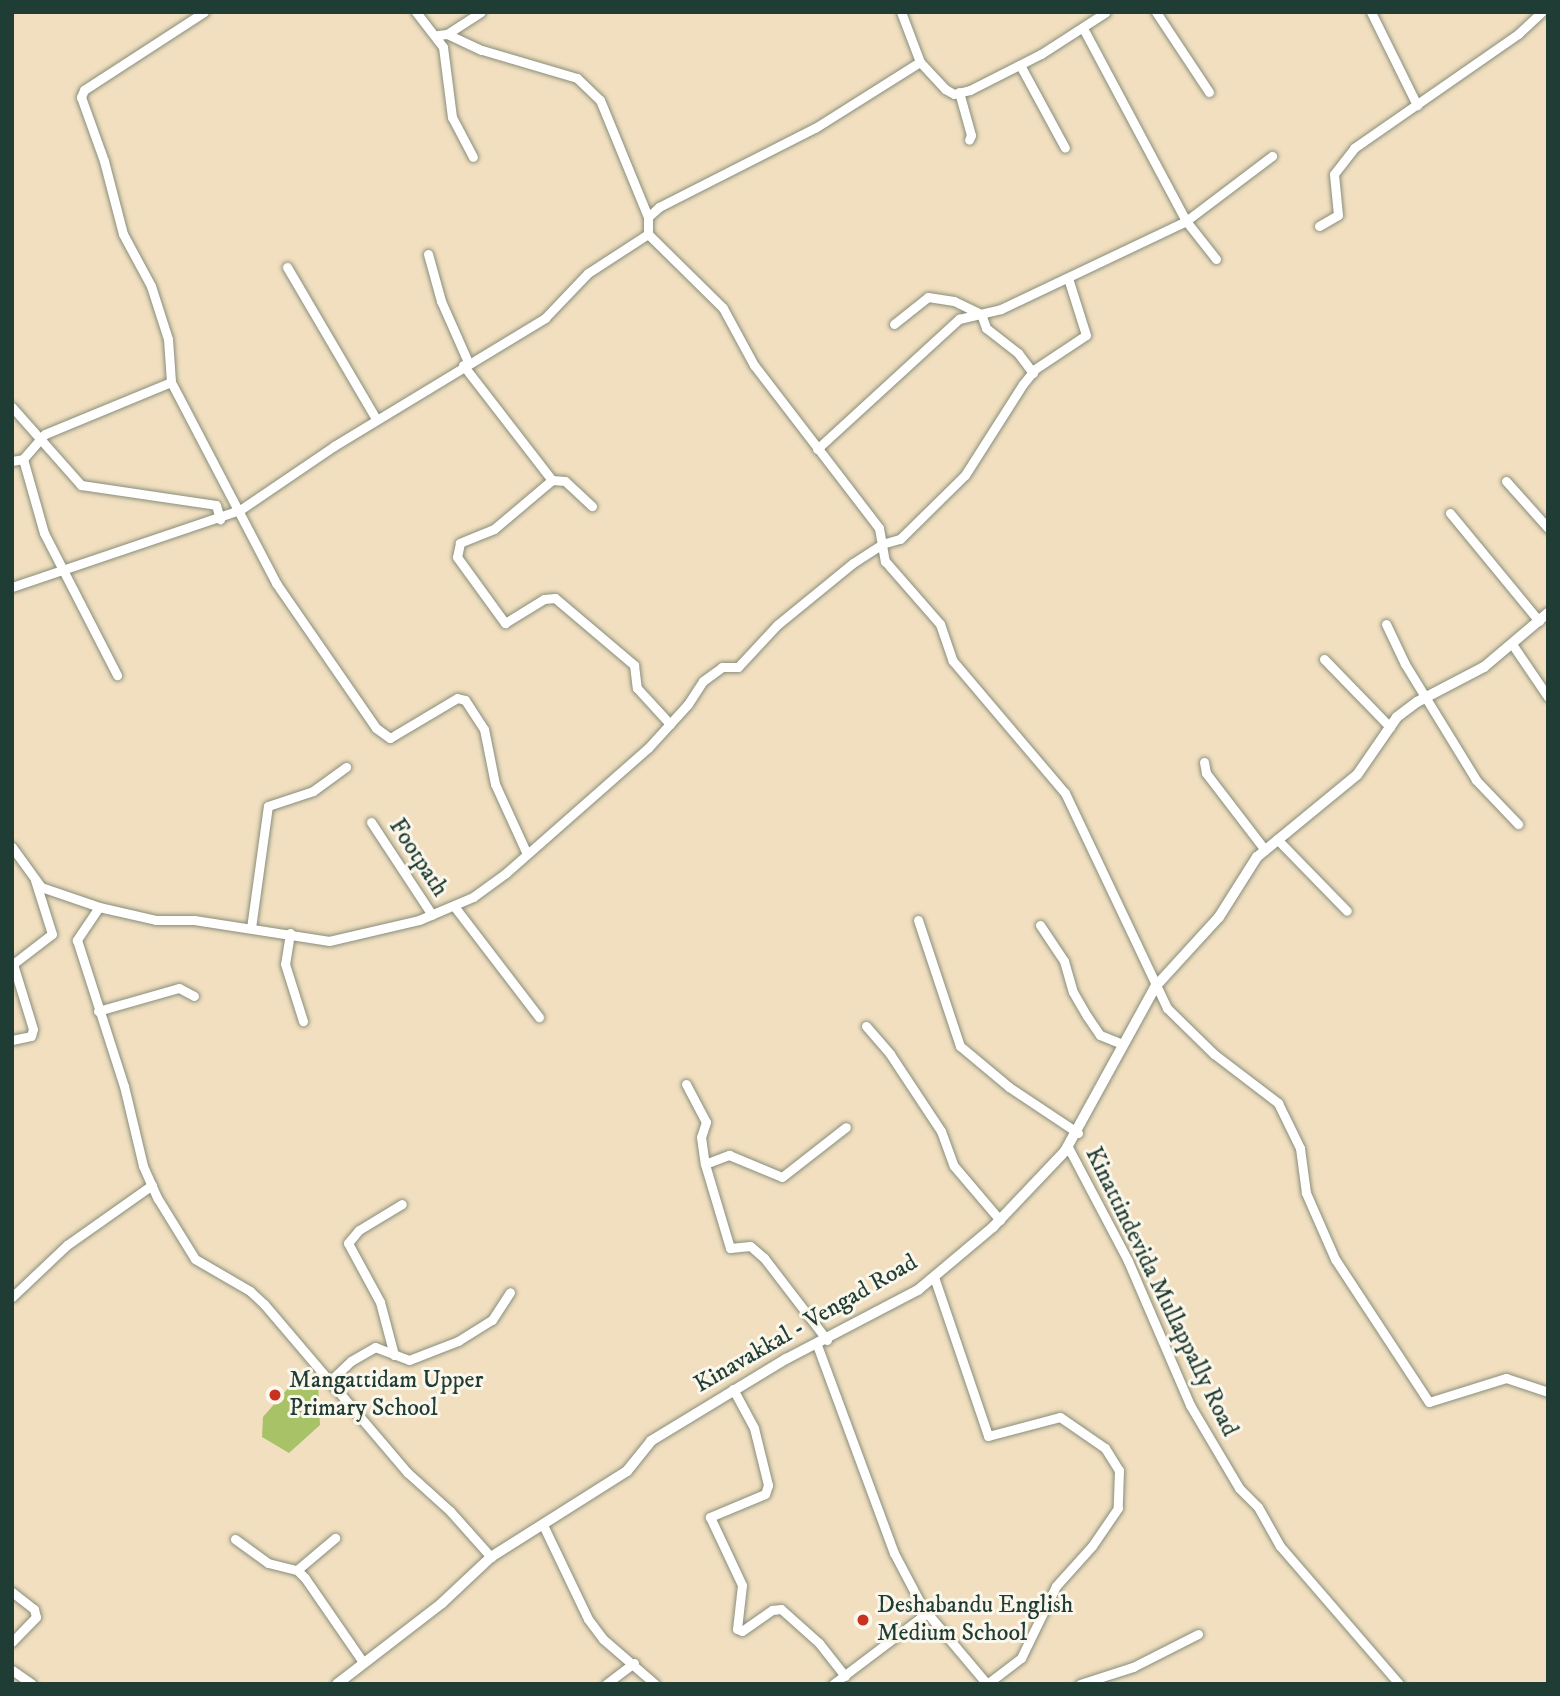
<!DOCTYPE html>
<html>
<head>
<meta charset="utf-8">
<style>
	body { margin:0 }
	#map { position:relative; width:1560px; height:1696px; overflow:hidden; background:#f1dfc0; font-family:"IM FELL DW Pica",serif }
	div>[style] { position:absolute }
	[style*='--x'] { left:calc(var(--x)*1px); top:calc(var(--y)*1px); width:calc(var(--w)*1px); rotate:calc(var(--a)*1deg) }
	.green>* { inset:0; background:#a8c268 }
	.roads { filter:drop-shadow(0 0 2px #888e7a) drop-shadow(0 0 2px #888e7a) }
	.minor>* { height:9px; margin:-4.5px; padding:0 4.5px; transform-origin:4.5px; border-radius:4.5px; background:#fff }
	.major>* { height:10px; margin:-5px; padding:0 5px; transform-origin:5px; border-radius:5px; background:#fff }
	.dots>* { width:19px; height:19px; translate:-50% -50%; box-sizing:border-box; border:4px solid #fbf7ec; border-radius:50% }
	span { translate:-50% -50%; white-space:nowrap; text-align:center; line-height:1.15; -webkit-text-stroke:6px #fbf7ec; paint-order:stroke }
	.street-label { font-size:24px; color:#1f3d34 }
	.poi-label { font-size:24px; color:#1f3d34 }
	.left { translate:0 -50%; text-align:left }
	.frame { position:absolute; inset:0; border:14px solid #1f3d34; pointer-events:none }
</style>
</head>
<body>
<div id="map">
	<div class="green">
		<div style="clip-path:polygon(310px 1374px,318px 1380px,320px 1425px,289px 1453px,262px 1437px,263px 1417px,297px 1378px)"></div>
	</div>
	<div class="roads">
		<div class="minor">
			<div style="--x:204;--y:12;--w:143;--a:147"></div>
			<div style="--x:84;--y:90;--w:8;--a:113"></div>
			<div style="--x:81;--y:97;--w:68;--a:70.2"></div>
			<div style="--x:104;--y:161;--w:75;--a:75.4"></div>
			<div style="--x:123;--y:234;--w:59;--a:61.7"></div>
			<div style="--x:151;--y:286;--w:56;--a:72.2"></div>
			<div style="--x:168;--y:339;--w:43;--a:86"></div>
			<div style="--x:171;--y:382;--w:227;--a:62.4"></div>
			<div style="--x:276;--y:583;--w:176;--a:55.4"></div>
			<div style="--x:376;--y:728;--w:17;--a:36"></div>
			<div style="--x:390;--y:738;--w:78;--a:-30.8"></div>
			<div style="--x:457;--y:698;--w:8;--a:14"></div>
			<div style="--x:465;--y:700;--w:35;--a:57"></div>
			<div style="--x:484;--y:729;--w:56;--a:78.7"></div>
			<div style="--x:495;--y:784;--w:77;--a:65.4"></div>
			<div style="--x:416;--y:12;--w:44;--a:52.4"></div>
			<div style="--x:443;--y:47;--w:71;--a:82.7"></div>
			<div style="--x:452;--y:117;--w:45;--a:62.3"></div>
			<div style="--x:1156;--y:12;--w:96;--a:56.5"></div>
			<div style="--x:1371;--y:12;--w:104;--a:63.7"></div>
			<div style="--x:447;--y:34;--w:40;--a:-32.9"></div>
			<div style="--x:438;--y:35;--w:9;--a:-6"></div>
			<div style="--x:447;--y:34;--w:38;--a:25"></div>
			<div style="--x:482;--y:50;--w:99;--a:16.4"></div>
			<div style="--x:577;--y:78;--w:32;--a:44"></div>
			<div style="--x:600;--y:100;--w:126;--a:67.7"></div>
			<div style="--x:920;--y:62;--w:37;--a:47"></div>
			<div style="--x:945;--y:89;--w:10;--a:29"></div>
			<div style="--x:954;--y:94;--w:16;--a:-14"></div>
			<div style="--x:970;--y:90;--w:80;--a:-26.9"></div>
			<div style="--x:1041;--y:54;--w:77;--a:-32.9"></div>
			<div style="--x:1020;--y:65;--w:94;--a:61.5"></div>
			<div style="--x:959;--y:92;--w:45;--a:74.4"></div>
			<div style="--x:971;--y:135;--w:5;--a:112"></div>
			<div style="--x:1319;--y:226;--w:22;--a:-30"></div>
			<div style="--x:1338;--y:215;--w:41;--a:-95.6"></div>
			<div style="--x:1334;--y:174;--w:33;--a:-52"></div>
			<div style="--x:1354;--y:148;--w:200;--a:-34.8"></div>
			<div style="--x:1518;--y:34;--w:33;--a:-43"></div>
			<div style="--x:648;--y:234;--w:17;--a:-90"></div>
			<div style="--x:648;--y:217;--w:15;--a:-42"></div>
			<div style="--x:659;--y:207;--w:175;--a:-26.9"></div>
			<div style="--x:815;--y:128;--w:124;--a:-32.2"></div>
			<div style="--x:920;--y:62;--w:53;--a:-110.8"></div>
			<div style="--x:428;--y:254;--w:49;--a:74.5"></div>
			<div style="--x:441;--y:301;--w:67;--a:66.1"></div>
			<div style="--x:1216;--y:259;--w:48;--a:-128.3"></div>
			<div style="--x:1186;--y:221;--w:108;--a:-37.1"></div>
			<div style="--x:287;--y:267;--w:176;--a:59.6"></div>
			<div style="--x:894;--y:324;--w:43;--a:-38.5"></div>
			<div style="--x:928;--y:297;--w:26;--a:9"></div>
			<div style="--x:954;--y:301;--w:30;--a:26"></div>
			<div style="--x:981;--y:314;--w:15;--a:70"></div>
			<div style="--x:986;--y:328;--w:41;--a:38"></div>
			<div style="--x:1018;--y:353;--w:25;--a:53"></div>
			<div style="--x:463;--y:365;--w:145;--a:52.3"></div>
			<div style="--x:552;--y:480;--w:13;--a:4"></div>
			<div style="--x:565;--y:481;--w:37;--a:43"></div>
			<div style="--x:12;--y:407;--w:104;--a:48.5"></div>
			<div style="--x:81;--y:485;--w:136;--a:8.4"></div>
			<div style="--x:216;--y:505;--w:15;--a:74"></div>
			<div style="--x:817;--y:449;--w:193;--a:-42.5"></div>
			<div style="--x:959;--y:319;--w:43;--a:-13.4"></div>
			<div style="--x:1001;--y:309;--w:205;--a:-25.4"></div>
			<div style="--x:1186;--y:221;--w:217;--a:-118.1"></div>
			<div style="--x:23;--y:459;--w:77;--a:74.2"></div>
			<div style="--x:44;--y:533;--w:160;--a:62.8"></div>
			<div style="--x:12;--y:461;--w:11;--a:-10"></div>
			<div style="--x:23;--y:459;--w:33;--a:-49"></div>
			<div style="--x:45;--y:434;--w:136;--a:-22.4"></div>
			<div style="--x:552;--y:480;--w:76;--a:139.8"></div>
			<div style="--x:494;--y:529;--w:37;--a:158"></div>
			<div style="--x:460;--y:543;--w:14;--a:102"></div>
			<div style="--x:457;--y:557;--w:82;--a:54"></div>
			<div style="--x:505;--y:623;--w:46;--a:-31.6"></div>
			<div style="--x:544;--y:599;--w:11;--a:-5"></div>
			<div style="--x:555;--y:598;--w:104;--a:40.3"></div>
			<div style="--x:634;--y:665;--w:23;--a:83"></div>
			<div style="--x:637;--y:688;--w:49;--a:47.5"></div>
			<div style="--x:1506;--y:481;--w:63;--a:48.2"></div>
			<div style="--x:1450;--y:513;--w:140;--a:50.5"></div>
			<div style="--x:12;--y:587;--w:241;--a:-18.7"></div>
			<div style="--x:240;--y:510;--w:114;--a:-34.2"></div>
			<div style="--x:334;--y:446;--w:247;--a:-31.2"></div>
			<div style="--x:545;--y:318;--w:62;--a:-46.3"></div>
			<div style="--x:588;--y:273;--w:72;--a:-33"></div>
			<div style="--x:648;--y:234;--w:105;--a:44.6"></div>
			<div style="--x:723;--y:308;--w:65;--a:61.5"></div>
			<div style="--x:754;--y:365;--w:205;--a:52.5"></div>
			<div style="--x:879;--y:528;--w:34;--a:80"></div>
			<div style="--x:885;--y:561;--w:84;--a:48.9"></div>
			<div style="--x:940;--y:624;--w:39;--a:71"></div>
			<div style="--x:953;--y:661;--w:173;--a:49.7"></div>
			<div style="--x:1065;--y:793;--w:238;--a:64.6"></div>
			<div style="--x:1167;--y:1008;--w:66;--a:44.4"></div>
			<div style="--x:1214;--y:1054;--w:81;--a:37.4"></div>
			<div style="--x:1278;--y:1103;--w:50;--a:63.9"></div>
			<div style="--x:1300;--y:1148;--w:45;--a:82.4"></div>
			<div style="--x:1306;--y:1193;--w:72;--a:66.3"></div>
			<div style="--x:1335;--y:1259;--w:171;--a:56.7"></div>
			<div style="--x:1429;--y:1402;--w:81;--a:-17.3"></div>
			<div style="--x:1506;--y:1378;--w:44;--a:18.4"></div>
			<div style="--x:1386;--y:624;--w:44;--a:64.6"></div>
			<div style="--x:1405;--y:664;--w:136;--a:58.5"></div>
			<div style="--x:1476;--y:780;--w:61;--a:46.3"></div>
			<div style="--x:1512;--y:644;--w:64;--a:55.8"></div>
			<div style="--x:1324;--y:659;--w:95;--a:45.9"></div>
			<div style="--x:1204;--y:762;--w:11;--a:80"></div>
			<div style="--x:1206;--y:773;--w:97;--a:52.5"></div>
			<div style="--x:371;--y:822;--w:111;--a:56.7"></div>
			<div style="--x:1277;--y:839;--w:100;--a:45.8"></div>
			<div style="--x:12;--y:847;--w:49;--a:54.1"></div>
			<div style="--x:41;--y:887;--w:61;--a:19"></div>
			<div style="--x:99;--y:907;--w:58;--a:12.8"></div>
			<div style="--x:156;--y:920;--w:38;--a:0"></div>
			<div style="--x:194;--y:920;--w:137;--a:8.8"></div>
			<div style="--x:329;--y:941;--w:92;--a:-13.1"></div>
			<div style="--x:419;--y:920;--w:59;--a:-23.1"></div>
			<div style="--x:473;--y:897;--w:41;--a:-36"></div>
			<div style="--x:506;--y:873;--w:189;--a:-41.4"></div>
			<div style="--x:648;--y:748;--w:59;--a:-47.7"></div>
			<div style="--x:688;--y:704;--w:27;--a:-57"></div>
			<div style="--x:703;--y:681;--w:24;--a:-36"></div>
			<div style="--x:722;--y:667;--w:16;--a:0"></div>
			<div style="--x:738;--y:667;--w:57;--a:-47.1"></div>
			<div style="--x:777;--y:625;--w:98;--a:-39.2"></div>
			<div style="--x:853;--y:563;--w:35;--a:-33"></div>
			<div style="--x:882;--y:544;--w:19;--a:-16"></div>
			<div style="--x:900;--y:539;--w:91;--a:-44.6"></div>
			<div style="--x:965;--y:475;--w:108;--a:-57.5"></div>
			<div style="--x:1023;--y:384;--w:19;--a:-51"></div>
			<div style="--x:1035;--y:369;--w:61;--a:-33.7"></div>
			<div style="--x:1086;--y:335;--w:60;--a:-107.5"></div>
			<div style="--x:454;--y:906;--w:140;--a:52.6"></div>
			<div style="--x:99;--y:907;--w:40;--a:124"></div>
			<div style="--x:77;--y:940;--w:153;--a:72.2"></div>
			<div style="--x:124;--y:1086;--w:82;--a:76.6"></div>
			<div style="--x:143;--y:1166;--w:36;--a:66"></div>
			<div style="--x:158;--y:1199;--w:70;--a:58.3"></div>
			<div style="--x:195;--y:1259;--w:64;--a:30.2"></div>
			<div style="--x:250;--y:1291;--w:19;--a:43"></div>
			<div style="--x:264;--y:1304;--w:222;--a:49.6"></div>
			<div style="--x:408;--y:1473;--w:57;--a:42.1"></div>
			<div style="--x:450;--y:1511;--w:62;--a:48.3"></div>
			<div style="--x:918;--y:920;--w:133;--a:71.6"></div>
			<div style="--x:960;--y:1046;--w:64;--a:39.9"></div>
			<div style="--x:1009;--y:1087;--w:83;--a:33.7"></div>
			<div style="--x:1040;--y:925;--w:43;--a:56.3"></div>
			<div style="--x:1064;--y:961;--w:32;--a:74"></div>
			<div style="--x:1073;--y:992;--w:28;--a:60"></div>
			<div style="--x:1087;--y:1016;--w:23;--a:56"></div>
			<div style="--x:1100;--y:1035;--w:24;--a:22"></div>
			<div style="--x:251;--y:928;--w:123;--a:-82.1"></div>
			<div style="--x:268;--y:806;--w:47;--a:-18.4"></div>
			<div style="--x:313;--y:791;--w:41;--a:-36"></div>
			<div style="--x:290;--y:933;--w:31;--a:99"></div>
			<div style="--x:285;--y:964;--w:60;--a:72.5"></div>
			<div style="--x:98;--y:1011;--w:84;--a:-15.9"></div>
			<div style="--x:179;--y:988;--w:17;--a:28"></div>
			<div style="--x:866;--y:1026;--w:37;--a:49"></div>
			<div style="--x:890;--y:1054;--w:92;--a:56.5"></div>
			<div style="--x:941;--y:1131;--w:37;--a:70"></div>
			<div style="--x:954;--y:1166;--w:71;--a:49.6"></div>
			<div style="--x:12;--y:1040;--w:19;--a:-12"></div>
			<div style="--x:31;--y:1036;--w:7;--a:-74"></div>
			<div style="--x:33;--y:1029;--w:68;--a:-107.1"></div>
			<div style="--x:13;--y:964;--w:49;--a:-37.6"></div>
			<div style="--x:52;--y:934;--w:57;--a:-107.5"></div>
			<div style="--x:686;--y:1084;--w:43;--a:62.2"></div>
			<div style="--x:706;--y:1122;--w:16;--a:108"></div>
			<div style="--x:701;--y:1137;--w:27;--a:82"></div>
			<div style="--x:1068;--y:1147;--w:129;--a:62.2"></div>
			<div style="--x:1128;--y:1261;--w:157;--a:66.7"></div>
			<div style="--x:1190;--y:1405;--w:96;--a:59.4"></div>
			<div style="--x:1239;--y:1488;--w:27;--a:45"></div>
			<div style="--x:1258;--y:1507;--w:45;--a:60.6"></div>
			<div style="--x:1280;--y:1546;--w:182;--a:49.2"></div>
			<div style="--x:934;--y:1277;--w:168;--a:71.2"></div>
			<div style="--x:988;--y:1436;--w:74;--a:-14.8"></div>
			<div style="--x:1060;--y:1417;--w:55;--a:34.6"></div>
			<div style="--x:1105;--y:1448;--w:26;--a:58"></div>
			<div style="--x:1119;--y:1470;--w:38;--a:92"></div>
			<div style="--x:1118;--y:1508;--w:46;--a:124.4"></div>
			<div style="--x:1092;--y:1546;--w:54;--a:132"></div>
			<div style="--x:1056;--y:1586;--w:80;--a:115.9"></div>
			<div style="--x:1021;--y:1658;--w:43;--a:142.6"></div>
			<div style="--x:12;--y:1297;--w:76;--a:-43.4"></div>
			<div style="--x:67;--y:1245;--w:104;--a:-35.2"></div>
			<div style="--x:827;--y:1340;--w:103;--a:-127.5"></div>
			<div style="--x:764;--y:1258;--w:18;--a:-139"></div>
			<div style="--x:750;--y:1246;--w:20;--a:174"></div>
			<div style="--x:730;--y:1248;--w:88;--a:-106.6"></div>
			<div style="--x:705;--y:1164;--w:26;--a:-21"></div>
			<div style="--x:729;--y:1155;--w:57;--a:22.5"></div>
			<div style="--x:782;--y:1177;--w:81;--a:-38"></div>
			<div style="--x:817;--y:1345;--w:222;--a:69.7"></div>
			<div style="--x:894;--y:1553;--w:62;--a:62.2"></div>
			<div style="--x:923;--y:1608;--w:99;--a:49.9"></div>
			<div style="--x:394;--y:1355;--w:55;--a:-104.8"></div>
			<div style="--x:380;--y:1302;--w:67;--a:-118.5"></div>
			<div style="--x:348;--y:1243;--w:17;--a:-50"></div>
			<div style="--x:359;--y:1230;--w:50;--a:-31.2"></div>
			<div style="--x:329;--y:1382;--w:30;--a:-44"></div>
			<div style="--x:351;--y:1361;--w:28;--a:-30"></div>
			<div style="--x:375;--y:1347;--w:36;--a:21"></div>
			<div style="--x:409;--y:1360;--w:53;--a:-21.2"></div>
			<div style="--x:458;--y:1341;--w:40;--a:-32"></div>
			<div style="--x:492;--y:1320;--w:33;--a:-57"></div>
			<div style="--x:733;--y:1389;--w:44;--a:61.7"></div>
			<div style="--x:754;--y:1428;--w:59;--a:76.2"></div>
			<div style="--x:768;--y:1485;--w:9;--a:108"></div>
			<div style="--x:765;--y:1494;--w:60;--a:157.3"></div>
			<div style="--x:710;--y:1517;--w:75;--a:64.8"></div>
			<div style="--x:742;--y:1585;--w:44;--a:96.5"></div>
			<div style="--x:737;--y:1629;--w:5;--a:22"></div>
			<div style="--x:742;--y:1631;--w:37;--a:-35"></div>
			<div style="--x:772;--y:1610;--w:9;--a:-6"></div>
			<div style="--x:781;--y:1609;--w:51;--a:41.8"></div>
			<div style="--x:819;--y:1643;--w:42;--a:51.8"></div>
			<div style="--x:543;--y:1525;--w:104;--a:64.4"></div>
			<div style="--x:588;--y:1619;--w:25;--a:53"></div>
			<div style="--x:603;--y:1639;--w:69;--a:40.9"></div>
			<div style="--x:235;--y:1539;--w:41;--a:36"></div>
			<div style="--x:268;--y:1563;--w:30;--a:14"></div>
			<div style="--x:297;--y:1570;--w:11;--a:45"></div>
			<div style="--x:305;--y:1578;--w:102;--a:55.4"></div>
			<div style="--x:297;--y:1570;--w:50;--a:-40.1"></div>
			<div style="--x:12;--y:1592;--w:28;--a:38"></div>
			<div style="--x:34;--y:1609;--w:8;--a:76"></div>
			<div style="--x:36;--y:1617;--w:35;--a:134"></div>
			<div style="--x:12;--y:1670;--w:24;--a:35"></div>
			<div style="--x:606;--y:1684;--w:35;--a:-37"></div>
			<div style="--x:833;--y:1684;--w:118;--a:-37.1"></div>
			<div style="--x:1080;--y:1684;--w:56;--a:-17.8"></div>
			<div style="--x:1133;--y:1667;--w:73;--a:-26.9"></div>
		</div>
		<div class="major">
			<div style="--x:337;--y:1684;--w:133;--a:-37.6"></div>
			<div style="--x:442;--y:1603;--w:67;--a:-43.2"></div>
			<div style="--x:491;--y:1557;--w:161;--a:-32.3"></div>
			<div style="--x:627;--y:1471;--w:38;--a:-51"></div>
			<div style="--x:651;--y:1441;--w:158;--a:-31.3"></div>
			<div style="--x:786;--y:1359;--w:149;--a:-27.6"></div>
			<div style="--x:918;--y:1290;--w:98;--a:-40"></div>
			<div style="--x:993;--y:1227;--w:105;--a:-46.5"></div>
			<div style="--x:1065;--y:1151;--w:187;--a:-61.2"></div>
			<div style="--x:1155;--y:987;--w:95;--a:-47.6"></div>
			<div style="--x:1219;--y:917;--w:71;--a:-57.7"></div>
			<div style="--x:1257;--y:857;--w:129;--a:-39.4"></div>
			<div style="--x:1357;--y:775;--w:70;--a:-55.4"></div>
			<div style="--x:1397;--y:717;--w:25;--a:-37"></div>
			<div style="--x:1417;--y:702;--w:76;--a:-27.6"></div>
			<div style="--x:1484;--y:667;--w:84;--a:-40.2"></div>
		</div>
	</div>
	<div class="dots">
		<div style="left:275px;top:1395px;background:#c8321e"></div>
		<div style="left:863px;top:1620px;background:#c8321e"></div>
	</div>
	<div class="street-label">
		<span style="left:418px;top:858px;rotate:57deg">Footpath</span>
		<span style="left:1161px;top:1292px;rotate:64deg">Kinattindevida Mullappally Road</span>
		<span style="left:806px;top:1324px;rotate:-30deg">Kinavakkal - Vengad Road</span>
	</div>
	<div class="poi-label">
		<span class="left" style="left:289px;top:1395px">Mangattidam Upper<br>Primary School</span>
		<span class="left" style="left:877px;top:1620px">Deshabandu English<br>Medium School</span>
	</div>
	<div class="frame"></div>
</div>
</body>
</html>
